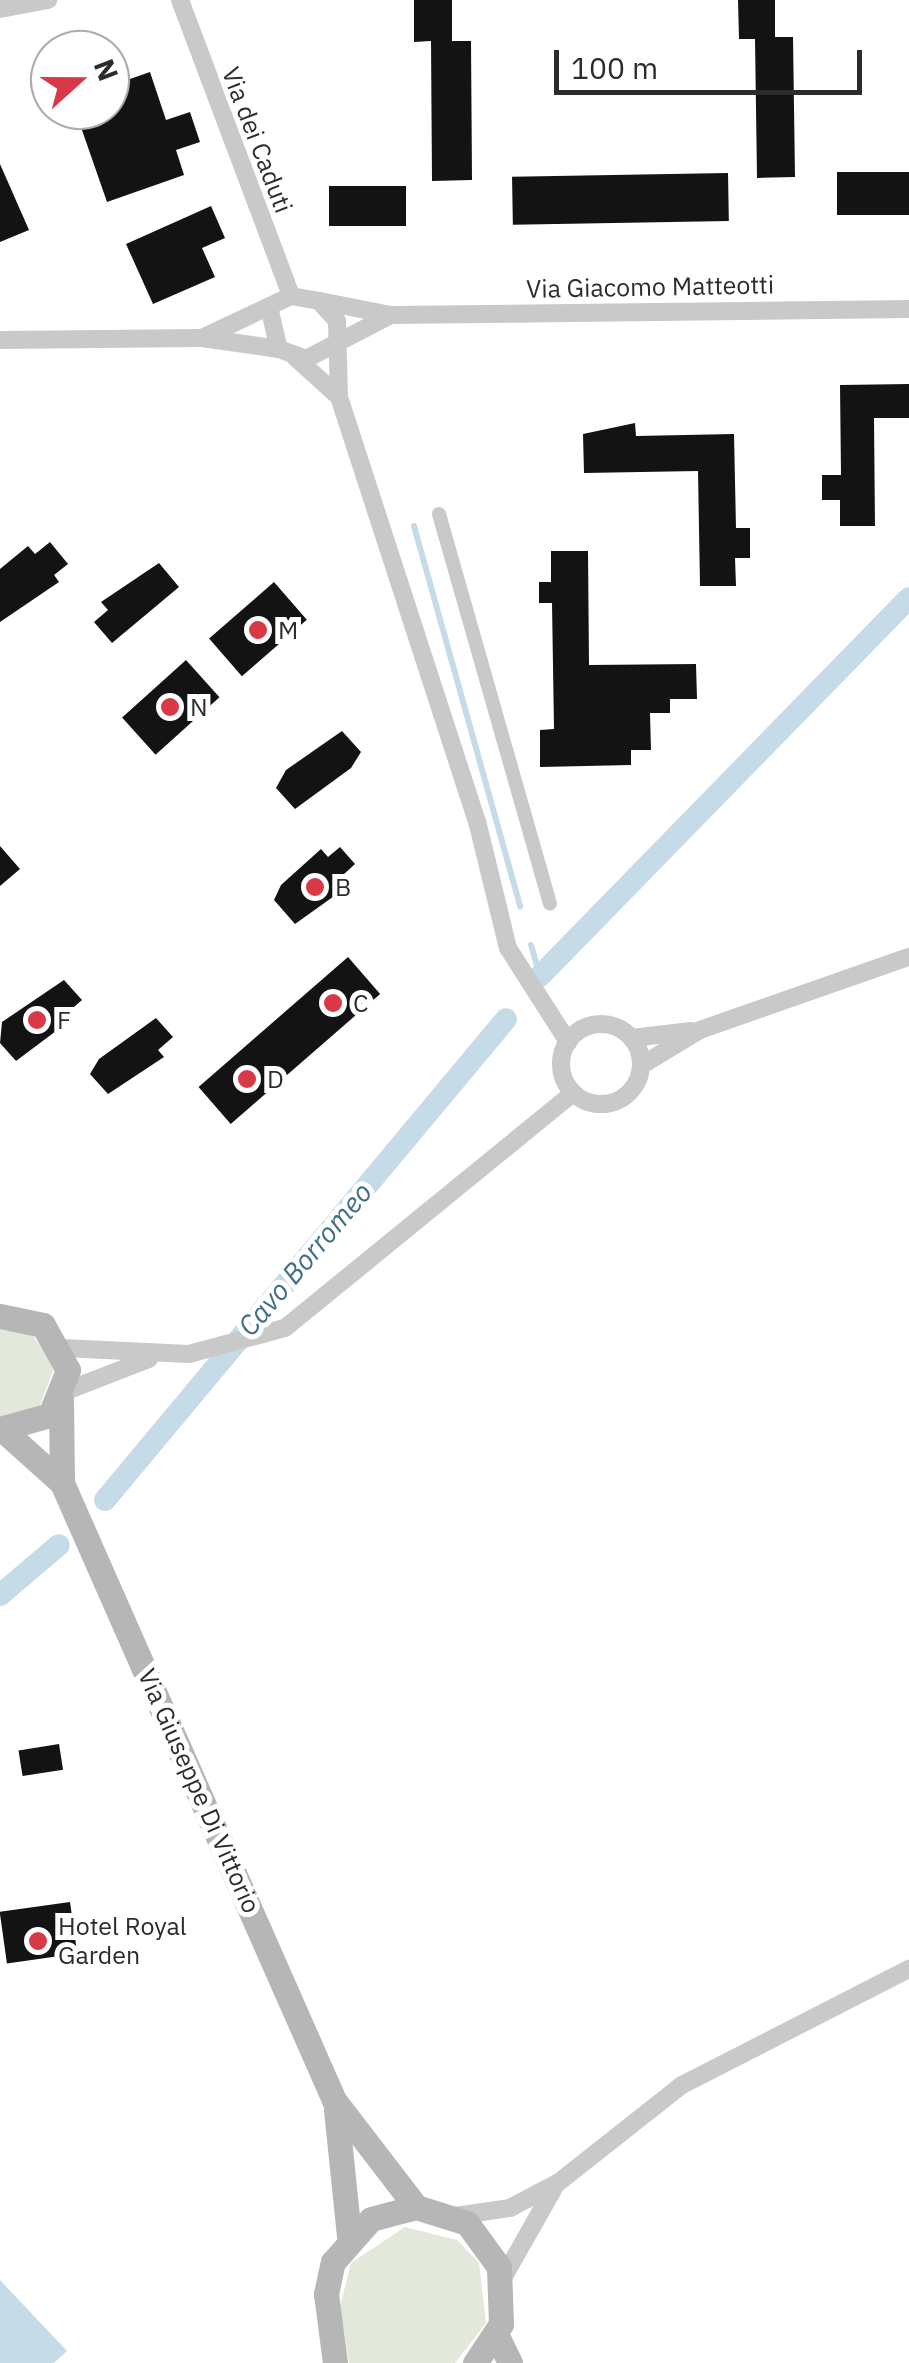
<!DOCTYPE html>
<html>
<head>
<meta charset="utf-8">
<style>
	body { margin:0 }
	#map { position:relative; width:909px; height:2363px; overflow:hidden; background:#fff; font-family:"IBM Plex Sans",sans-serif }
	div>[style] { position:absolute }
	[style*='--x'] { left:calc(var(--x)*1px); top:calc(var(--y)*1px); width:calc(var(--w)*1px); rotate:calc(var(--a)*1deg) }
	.green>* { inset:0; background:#e2e9da }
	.water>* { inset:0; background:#c6dbe8 }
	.stream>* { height:6px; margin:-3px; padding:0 3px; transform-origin:3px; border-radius:3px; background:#c6dbe8 }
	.canal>* { height:22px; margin:-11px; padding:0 11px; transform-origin:11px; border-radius:11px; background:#c6dbe8 }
	.building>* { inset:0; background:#131313; transform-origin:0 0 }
	.pedestrian>* { height:14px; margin:-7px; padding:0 7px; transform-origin:7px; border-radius:7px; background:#c9c9c9 }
	.minor>* { height:18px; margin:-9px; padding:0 9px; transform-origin:9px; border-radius:9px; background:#c9c9c9 }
	.minor>.ring { margin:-9px; padding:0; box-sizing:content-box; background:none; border:18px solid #c9c9c9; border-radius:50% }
	.secondary>* { height:25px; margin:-12.5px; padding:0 12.5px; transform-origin:12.5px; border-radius:12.5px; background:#b6b6b6 }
	.dots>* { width:28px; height:28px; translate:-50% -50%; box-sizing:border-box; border:5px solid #fff; border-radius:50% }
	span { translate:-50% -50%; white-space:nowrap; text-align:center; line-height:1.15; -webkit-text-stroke:10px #fff; paint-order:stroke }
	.street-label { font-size:25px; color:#2c2c2c }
	.poi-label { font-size:25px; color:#2c2c2c }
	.left { translate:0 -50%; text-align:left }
	.water-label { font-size:28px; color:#406d87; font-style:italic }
	.north { position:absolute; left:30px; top:30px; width:100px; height:100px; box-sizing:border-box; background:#fff; border:2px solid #ababab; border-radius:50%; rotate:69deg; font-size:28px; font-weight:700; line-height:40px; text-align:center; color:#2c2c2c }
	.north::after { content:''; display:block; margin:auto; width:35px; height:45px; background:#d93846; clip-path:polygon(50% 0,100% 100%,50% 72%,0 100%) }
	.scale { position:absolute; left:554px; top:50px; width:308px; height:45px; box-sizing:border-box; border:5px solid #2c2c2c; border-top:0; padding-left:12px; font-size:30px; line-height:35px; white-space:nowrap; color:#2c2c2c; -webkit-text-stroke:8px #fff; paint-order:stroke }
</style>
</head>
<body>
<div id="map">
	<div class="green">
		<div style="clip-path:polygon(0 1330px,30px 1332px,55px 1366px,39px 1408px,10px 1418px,0 1416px)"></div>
		<div style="clip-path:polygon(405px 2227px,457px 2240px,479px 2263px,486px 2323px,455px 2363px,349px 2363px,340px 2307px,351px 2263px)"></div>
	</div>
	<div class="water">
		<div style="clip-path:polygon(0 2280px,67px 2351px,54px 2363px,0 2363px)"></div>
	</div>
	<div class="stream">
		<div style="--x:414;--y:526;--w:395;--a:74.4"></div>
		<div style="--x:531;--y:945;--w:32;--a:74"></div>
	</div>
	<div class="canal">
		<div style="--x:540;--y:976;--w:528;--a:-45.69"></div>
		<div style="--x:105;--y:1500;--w:626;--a:-50.18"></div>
		<div style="--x:0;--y:1595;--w:77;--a:-40.3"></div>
	</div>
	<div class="building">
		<div style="clip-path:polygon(414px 0,452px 0,452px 41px,471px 41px,472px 180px,432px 181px,431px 41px,414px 42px)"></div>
		<div style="clip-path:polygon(738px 0,775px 0,775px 37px,793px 37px,795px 177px,757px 178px,755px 39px,739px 39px)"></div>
		<div style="clip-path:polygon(150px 72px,166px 120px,190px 112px,200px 142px,176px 150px,184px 175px,107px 202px,75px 110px,110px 110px,110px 86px)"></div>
		<div style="clip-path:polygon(0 164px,29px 230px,0 242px)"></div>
		<div style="left:837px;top:172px;width:72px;height:43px"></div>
		<div style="left:728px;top:173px;width:48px;height:216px;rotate:89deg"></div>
		<div style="left:329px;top:186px;width:77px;height:40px"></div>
		<div style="clip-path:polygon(211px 206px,225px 238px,202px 248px,215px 277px,153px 304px,126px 244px)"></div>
		<div style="clip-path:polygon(909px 384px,909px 418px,874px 418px,875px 526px,840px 526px,840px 500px,822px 500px,822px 475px,841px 475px,840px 385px)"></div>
		<div style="clip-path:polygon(635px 423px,636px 436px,734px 434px,736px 528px,750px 528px,750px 558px,735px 558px,736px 586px,700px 586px,698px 471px,584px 473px,583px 434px)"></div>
		<div style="clip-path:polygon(50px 542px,68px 564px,54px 575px,59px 582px,0 622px,0 569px,28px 546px,35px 554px)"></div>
		<div style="clip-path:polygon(551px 551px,588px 551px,589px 665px,696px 664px,697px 699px,670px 699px,670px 713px,650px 713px,651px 750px,631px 750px,631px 765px,540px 767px,540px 730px,554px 729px,552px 603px,539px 603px,539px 582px,551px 582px)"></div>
		<div style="clip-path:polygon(159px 563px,179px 587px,112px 643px,94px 622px,108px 610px,101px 602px)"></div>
		<div style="left:274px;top:582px;width:50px;height:86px;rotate:49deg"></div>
		<div style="left:186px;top:660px;width:50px;height:86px;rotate:48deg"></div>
		<div style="clip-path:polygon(342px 731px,361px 752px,351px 768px,295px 809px,276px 788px,286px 770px)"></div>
		<div style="clip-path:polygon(0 846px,20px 869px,0 886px)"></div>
		<div style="clip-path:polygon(340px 847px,355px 864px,343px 875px,351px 884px,295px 924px,274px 900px,281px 885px,321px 849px,328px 857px)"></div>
		<div style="left:348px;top:957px;width:49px;height:198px;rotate:49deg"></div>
		<div style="clip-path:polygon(64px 980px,82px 1000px,67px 1013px,72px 1019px,16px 1061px,0 1043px,2px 1022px)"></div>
		<div style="clip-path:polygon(156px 1018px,173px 1037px,158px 1050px,164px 1057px,108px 1094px,90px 1074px,99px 1059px)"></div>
		<div style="left:59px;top:1744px;width:26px;height:41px;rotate:81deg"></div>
		<div style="left:70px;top:1902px;width:52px;height:71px;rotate:82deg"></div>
	</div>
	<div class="pedestrian">
		<div style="--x:439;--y:514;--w:405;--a:74.1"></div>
	</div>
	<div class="minor">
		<div style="--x:180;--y:0;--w:316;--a:69.4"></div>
		<div style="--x:0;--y:9;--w:49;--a:-10.6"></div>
		<div style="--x:320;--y:301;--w:72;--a:11.2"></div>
		<div style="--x:391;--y:315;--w:518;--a:-0.66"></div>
		<div style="--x:270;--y:311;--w:39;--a:77"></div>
		<div style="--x:279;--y:349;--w:29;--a:20"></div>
		<div style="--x:306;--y:359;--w:96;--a:-27.4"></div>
		<div style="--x:202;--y:338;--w:98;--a:-25.3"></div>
		<div style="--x:291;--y:296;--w:28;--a:10"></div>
		<div style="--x:319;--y:301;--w:27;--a:48"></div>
		<div style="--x:337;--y:321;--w:76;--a:88.5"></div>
		<div style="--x:339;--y:397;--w:446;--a:72"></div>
		<div style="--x:477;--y:821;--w:131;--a:76.3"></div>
		<div style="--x:508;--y:948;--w:112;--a:57.4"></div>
		<div style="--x:0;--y:340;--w:202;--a:-0.6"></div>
		<div style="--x:202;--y:338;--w:78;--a:8.1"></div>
		<div style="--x:295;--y:357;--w:59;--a:42.3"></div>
		<div class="ring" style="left:561px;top:1024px;width:62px;height:62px"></div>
		<div style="--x:632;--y:1038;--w:59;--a:-6.8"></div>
		<div style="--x:642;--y:1065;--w:68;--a:-31.1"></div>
		<div style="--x:700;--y:1030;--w:221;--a:-19.3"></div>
		<div style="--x:63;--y:1348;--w:126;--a:2.7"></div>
		<div style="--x:189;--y:1354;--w:99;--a:-15.2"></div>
		<div style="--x:285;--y:1328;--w:372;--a:-39.2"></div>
		<div style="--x:66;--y:1391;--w:89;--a:-21.1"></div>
		<div style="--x:455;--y:2216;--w:56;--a:-8.3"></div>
		<div style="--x:510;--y:2208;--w:55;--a:-28"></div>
		<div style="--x:559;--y:2182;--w:157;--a:-38.3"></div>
		<div style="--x:682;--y:2085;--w:255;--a:-27.1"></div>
		<div style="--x:503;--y:2278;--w:106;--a:-60.5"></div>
	</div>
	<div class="secondary">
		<div style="--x:0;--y:1316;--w:44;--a:11.8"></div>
		<div style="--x:43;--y:1325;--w:51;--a:60.9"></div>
		<div style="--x:68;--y:1370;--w:48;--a:111.8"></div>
		<div style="--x:50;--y:1415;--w:52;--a:164.4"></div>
		<div style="--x:61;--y:1400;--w:83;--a:89.3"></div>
		<div style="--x:62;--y:1483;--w:674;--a:66.21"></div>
		<div style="--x:334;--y:2100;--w:135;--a:52.5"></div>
		<div style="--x:3;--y:1430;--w:79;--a:41.9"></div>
		<div style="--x:336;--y:2110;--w:127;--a:84.1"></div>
		<div style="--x:496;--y:2334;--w:32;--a:64"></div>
		<div style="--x:335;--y:2363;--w:70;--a:-97.4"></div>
		<div style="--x:326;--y:2294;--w:33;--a:-78"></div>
		<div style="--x:333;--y:2262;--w:57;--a:-48.5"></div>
		<div style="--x:371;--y:2219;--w:47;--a:-14.9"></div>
		<div style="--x:416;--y:2207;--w:53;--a:17.4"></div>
		<div style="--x:467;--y:2223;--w:54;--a:54"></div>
		<div style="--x:499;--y:2267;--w:57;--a:88"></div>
		<div style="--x:501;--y:2324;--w:47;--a:123.7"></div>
	</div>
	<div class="dots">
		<div style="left:258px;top:630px;background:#d93846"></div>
		<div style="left:170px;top:707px;background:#d93846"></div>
		<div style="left:315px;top:887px;background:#d93846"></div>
		<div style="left:333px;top:1003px;background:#d93846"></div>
		<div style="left:37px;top:1020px;background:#d93846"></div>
		<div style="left:247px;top:1079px;background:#d93846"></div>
		<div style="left:38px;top:1941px;background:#d93846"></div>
	</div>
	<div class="street-label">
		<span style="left:257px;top:140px;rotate:69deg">Via dei Caduti</span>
		<span style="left:650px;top:287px;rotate:-1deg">Via Giacomo Matteotti</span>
		<span style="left:199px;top:1791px;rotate:66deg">Via Giuseppe Di Vittorio</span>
	</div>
	<div class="poi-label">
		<span class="left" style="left:278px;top:630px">M</span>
		<span class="left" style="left:190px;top:707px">N</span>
		<span class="left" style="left:335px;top:887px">B</span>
		<span class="left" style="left:353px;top:1003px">C</span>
		<span class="left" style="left:57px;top:1020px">F</span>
		<span class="left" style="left:267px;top:1079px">D</span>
		<span class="left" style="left:58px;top:1941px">Hotel Royal<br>Garden</span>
	</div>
	<div class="water-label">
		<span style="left:305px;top:1259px;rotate:-50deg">Cavo Borromeo</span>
	</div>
	<div class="north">N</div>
	<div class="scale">100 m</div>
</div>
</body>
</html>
